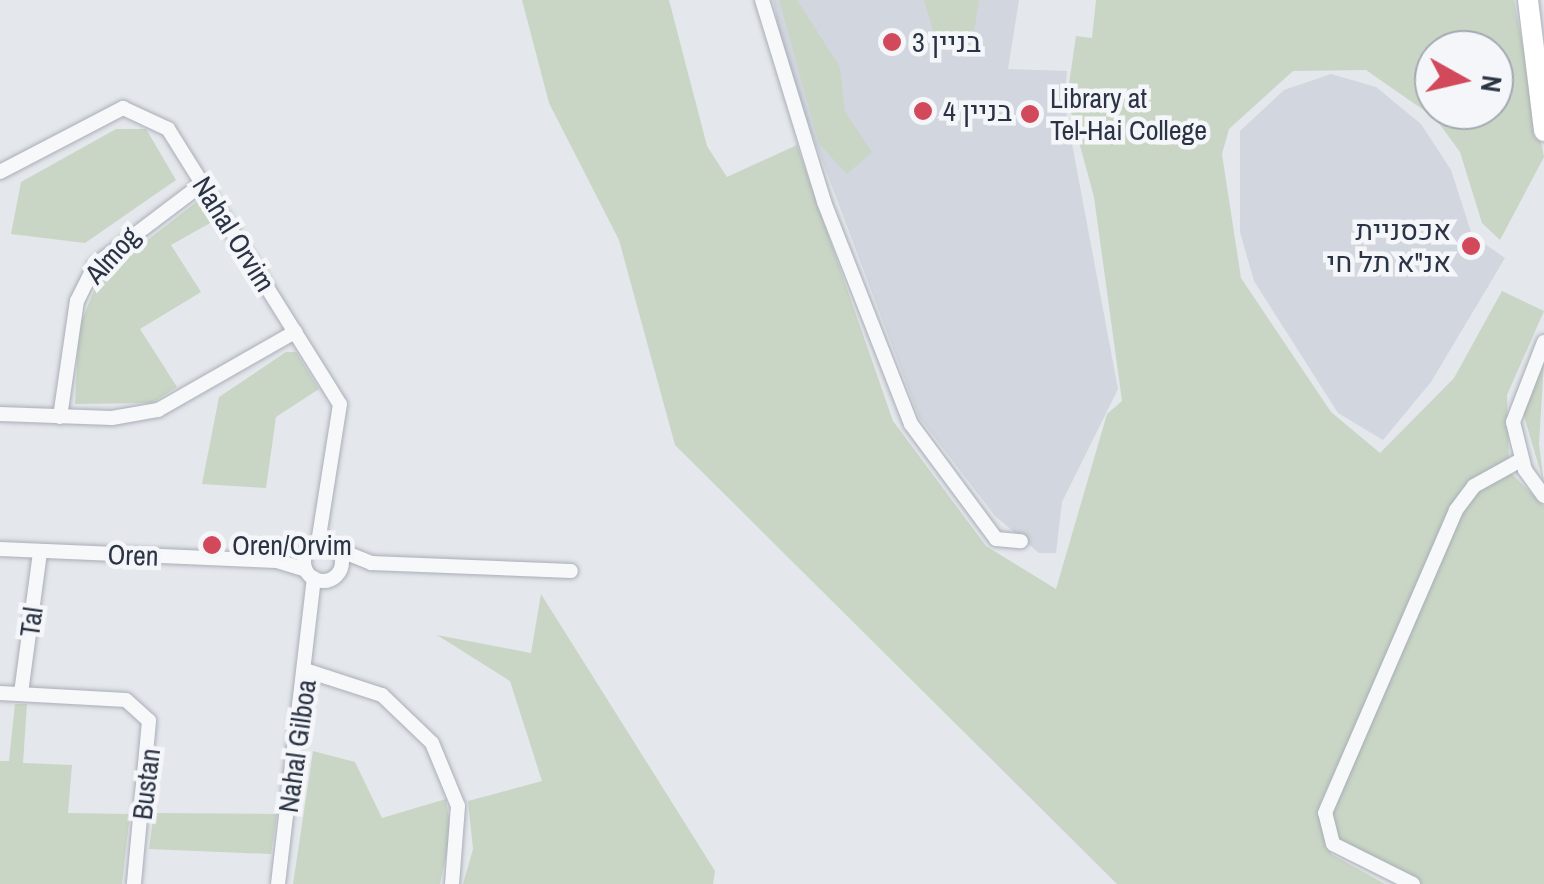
<!DOCTYPE html>
<html>
<head>
<meta charset="utf-8">
<style>
	body { margin:0 }
	#map { position:relative; width:1544px; height:884px; overflow:hidden; background:#e4e7ec; font-family:"Archivo Narrow",Heebo,sans-serif }
	div>[style] { position:absolute }
	[style*='--x'] { left:calc(var(--x)*1px); top:calc(var(--y)*1px); width:calc(var(--w)*1px); rotate:calc(var(--a)*1deg) }
	.built>* { inset:0; background:#d2d6de }
	.green>* { inset:0; background:#c9d6c5 }
	.roads { filter:drop-shadow(0 0 2px #a9aeb7) drop-shadow(0 0 2px #a9aeb7) }
	.street>* { height:14px; margin:-7px; padding:0 7px; transform-origin:7px; border-radius:7px; background:#f7f8fa }
	.street>.ring { margin:-7px; padding:0; box-sizing:content-box; background:none; border:14px solid #f7f8fa; border-radius:50% }
	.secondary>* { height:20px; margin:-10px; padding:0 10px; transform-origin:10px; border-radius:10px; background:#fff }
	.dots>* { width:28px; height:28px; translate:-50% -50%; box-sizing:border-box; border:5px solid #f4f6f9; border-radius:50% }
	span { translate:-50% -50%; white-space:nowrap; text-align:center; line-height:1.15; -webkit-text-stroke:9px #f4f6f9; paint-order:stroke }
	.poi-label { font-size:28px; color:#2b3445 }
	.left { translate:0 -50%; text-align:left }
	.right { translate:-100% -50%; text-align:right }
	.street-label { font-size:28px; color:#2b3445 }
	.north { position:absolute; left:1414px; top:30px; width:100px; height:100px; box-sizing:border-box; background:#f4f6f9; border:2px solid #a4a8b1; border-radius:50%; rotate:98deg; font-size:28px; font-weight:700; line-height:40px; text-align:center; color:#2b3445 }
	.north::after { content:''; display:block; margin:auto; width:35px; height:45px; background:#d1495b; clip-path:polygon(50% 0,100% 100%,50% 72%,0 100%) }
</style>
</head>
<body>
<div id="map">
	<div class="built">
		<div style="clip-path:polygon(773px 0,1019px 0,1008px 69px,1067px 71px,1064px 101px,1118px 389px,1062px 502px,1056px 553px,1039px 553px,995px 516px,919px 417px,785px 62px)"></div>
		<div style="clip-path:polygon(1331px 74px,1376px 87px,1421px 124px,1451px 170px,1472px 235px,1505px 258px,1431px 382px,1383px 440px,1338px 413px,1254px 281px,1240px 232px,1240px 131px,1284px 90px)"></div>
	</div>
	<div class="green">
		<div style="clip-path:polygon(evenodd,522px 0,669px 0,707px 146px,727px 177px,797px 145px,893px 421px,986px 546px,1056px 589px,1107px 414px,1122px 401px,1094px 197px,1067px 98px,1076px 36px,1092px 38px,1096px 0,1514px 0,1544px 157px,1500px 240px,1482px 223px,1460px 152px,1435px 118px,1366px 70px,1293px 71px,1229px 129px,1222px 154px,1241px 278px,1331px 412px,1380px 453px,1454px 378px,1502px 291px,1544px 311px,1507px 395px,1509px 459px,1462px 488px,1320px 804px,1331px 854px,1385px 884px,1117px 884px,675px 445px,619px 240px,549px 103px,522px 0,1434px 50px,1494px 50px,1494px 110px,1434px 110px,1434px 50px)"></div>
		<div style="clip-path:polygon(779px 0,797px 0,840px 67px,845px 112px,872px 152px,847px 174px,819px 144px)"></div>
		<div style="clip-path:polygon(924px 0,979px 0,973px 38px,939px 50px)"></div>
		<div style="clip-path:polygon(116px 129px,146px 129px,176px 180px,85px 243px,11px 234px,21px 182px)"></div>
		<div style="clip-path:polygon(199px 200px,212px 222px,171px 245px,201px 292px,140px 329px,177px 387px,152px 403px,75px 404px,79px 327px,100px 277px)"></div>
		<div style="clip-path:polygon(286px 352px,296px 352px,319px 389px,276px 417px,266px 488px,202px 484px,219px 397px)"></div>
		<div style="clip-path:polygon(1544px 361px,1539px 444px,1544px 484px,1522px 409px)"></div>
		<div style="clip-path:polygon(1508px 470px,1544px 506px,1544px 884px,1420px 884px,1335px 841px,1329px 814px,1467px 499px)"></div>
		<div style="clip-path:polygon(541px 594px,715px 871px,713px 884px,463px 884px,473px 849px,468px 801px,542px 781px,510px 681px,437px 635px,531px 653px)"></div>
		<div style="clip-path:polygon(15px 704px,27px 704px,23px 763px,72px 765px,68px 813px,130px 814px,122px 884px,0 884px,0 761px,9px 761px)"></div>
		<div style="clip-path:polygon(313px 751px,355px 762px,382px 818px,446px 799px,451px 832px,440px 884px,293px 884px)"></div>
		<div style="clip-path:polygon(154px 813px,277px 814px,271px 854px,149px 849px)"></div>
	</div>
	<div class="roads">
		<div class="street">
			<div style="--x:762;--y:0;--w:211;--a:72.9"></div>
			<div style="--x:824;--y:202;--w:238;--a:68.6"></div>
			<div style="--x:911;--y:424;--w:143;--a:53.5"></div>
			<div style="--x:996;--y:539;--w:25;--a:5"></div>
			<div style="--x:0;--y:172;--w:139;--a:-27.5"></div>
			<div style="--x:123;--y:108;--w:50;--a:25"></div>
			<div style="--x:168;--y:129;--w:324;--a:58"></div>
			<div style="--x:340;--y:404;--w:141;--a:99"></div>
			<div style="--x:1544;--y:342;--w:86;--a:111.2"></div>
			<div style="--x:1513;--y:422;--w:49;--a:76"></div>
			<div style="--x:1525;--y:470;--w:32;--a:54"></div>
			<div style="--x:0;--y:414;--w:112;--a:2"></div>
			<div style="--x:112;--y:418;--w:47;--a:-9.9"></div>
			<div style="--x:158;--y:410;--w:158;--a:-29.7"></div>
			<div style="--x:60;--y:417;--w:117;--a:-81.7"></div>
			<div style="--x:77;--y:301;--w:40;--a:-63.4"></div>
			<div style="--x:95;--y:265;--w:134;--a:-37.1"></div>
			<div class="ring" style="left:304px;top:543px;width:24px;height:24px"></div>
			<div style="--x:0;--y:549;--w:277;--a:2.5"></div>
			<div style="--x:277;--y:561;--w:30;--a:17"></div>
			<div style="--x:339;--y:550;--w:35;--a:22"></div>
			<div style="--x:371;--y:563;--w:200;--a:2.3"></div>
			<div style="--x:308;--y:671;--w:78;--a:18"></div>
			<div style="--x:382;--y:695;--w:69;--a:43.8"></div>
			<div style="--x:432;--y:743;--w:68;--a:67.6"></div>
			<div style="--x:458;--y:806;--w:78;--a:94.4"></div>
			<div style="--x:0;--y:693;--w:126;--a:3.2"></div>
			<div style="--x:126;--y:700;--w:31;--a:42"></div>
			<div style="--x:149;--y:721;--w:164;--a:95.3"></div>
			<div style="--x:21;--y:693;--w:142;--a:-82.3"></div>
			<div style="--x:278;--y:884;--w:308;--a:-83.3"></div>
			<div style="--x:1413;--y:884;--w:89;--a:-153.4"></div>
			<div style="--x:1333;--y:844;--w:32;--a:-104"></div>
			<div style="--x:1325;--y:813;--w:330;--a:-66.6"></div>
			<div style="--x:1456;--y:510;--w:30;--a:-53"></div>
			<div style="--x:1474;--y:486;--w:54;--a:-29"></div>
		</div>
		<div class="secondary">
			<div style="--x:1528;--y:0;--w:132;--a:83"></div>
		</div>
	</div>
	<div class="dots">
		<div style="left:892px;top:42px;background:#d1495b"></div>
		<div style="left:923px;top:111px;background:#d1495b"></div>
		<div style="left:1030px;top:114px;background:#d1495b"></div>
		<div style="left:1471px;top:246px;background:#d1495b"></div>
		<div style="left:212px;top:545px;background:#d1495b"></div>
	</div>
	<div class="poi-label">
		<span class="left" style="left:912px;top:42px">בניין 3</span>
		<span class="left" style="left:1050px;top:114px">Library at<br>Tel-Hai College</span>
		<span class="left" style="left:943px;top:111px">בניין 4</span>
		<span class="right" style="left:1451px;top:246px">אכסניית<br>אנ"א תל חי</span>
		<span class="left" style="left:232px;top:545px">Oren/Orvim</span>
	</div>
	<div class="street-label">
		<span style="left:234px;top:234px;rotate:58deg">Nahal Orvim</span>
		<span style="left:112px;top:255px;rotate:-48deg">Almog</span>
		<span style="left:133px;top:555px;rotate:2deg">Oren</span>
		<span style="left:31px;top:622px;rotate:-82deg">Tal</span>
		<span style="left:297px;top:746px;rotate:-82deg">Nahal Gilboa</span>
		<span style="left:146px;top:784px;rotate:-83deg">Bustan</span>
	</div>
	<div class="north">N</div>
</div>
</body>
</html>
